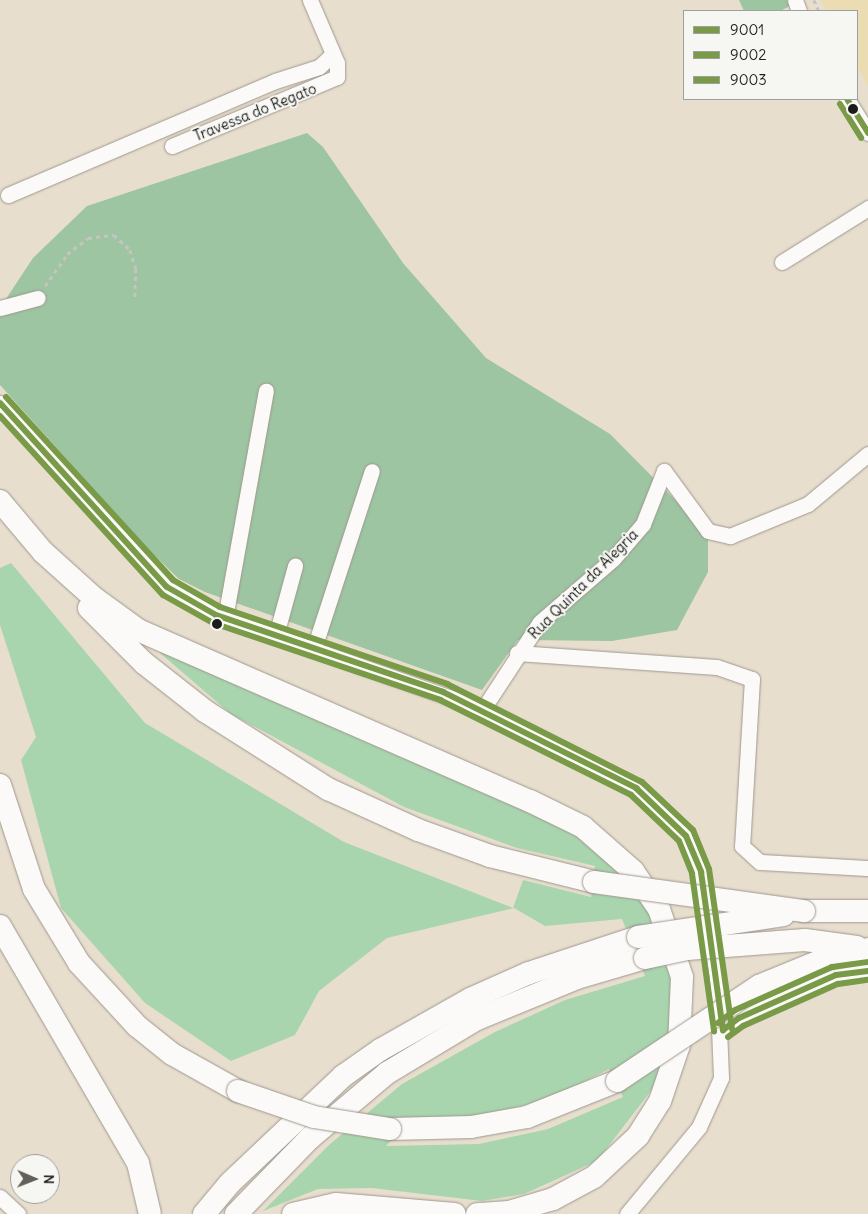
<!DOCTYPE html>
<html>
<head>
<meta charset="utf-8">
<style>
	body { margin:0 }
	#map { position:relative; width:868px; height:1214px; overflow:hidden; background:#e8dece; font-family:Delius,sans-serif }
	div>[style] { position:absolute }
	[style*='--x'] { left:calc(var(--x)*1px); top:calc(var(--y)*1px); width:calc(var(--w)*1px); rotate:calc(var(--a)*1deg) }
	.green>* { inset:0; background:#a8d5ae }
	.forest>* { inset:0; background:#9dc5a1 }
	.sand>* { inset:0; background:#ebdcb4 }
	.path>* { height:2.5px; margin-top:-1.25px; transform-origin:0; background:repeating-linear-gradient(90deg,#c6c4c0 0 4px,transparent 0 8px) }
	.roads { filter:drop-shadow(0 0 1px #9e988f) drop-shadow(0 0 1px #9e988f) }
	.minor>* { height:15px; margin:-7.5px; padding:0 7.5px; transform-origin:7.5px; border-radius:7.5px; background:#fcfaf8 }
	.highway>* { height:22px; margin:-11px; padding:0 11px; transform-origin:11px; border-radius:11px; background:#fcfaf8 }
	.bridges { filter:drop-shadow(0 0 1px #9e988f) drop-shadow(0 0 1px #9e988f) }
	.highway-bridge>* { height:22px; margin:-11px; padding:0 11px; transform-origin:11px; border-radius:11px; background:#fcfaf8 }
	.bus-1>* { height:6px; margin:-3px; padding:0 3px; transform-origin:3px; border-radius:3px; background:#799a47 }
	.bus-2>* { height:6px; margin:-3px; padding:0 3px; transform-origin:3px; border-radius:3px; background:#799a47 }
	.bus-3>* { height:6px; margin:-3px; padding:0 3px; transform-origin:3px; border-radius:3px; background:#799a47 }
	.dots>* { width:14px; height:14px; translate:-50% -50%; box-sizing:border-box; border:2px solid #f6f6f2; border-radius:50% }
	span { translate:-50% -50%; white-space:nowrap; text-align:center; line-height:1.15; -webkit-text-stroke:4px #f6f6f2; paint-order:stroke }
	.street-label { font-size:15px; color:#1c1c1c }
	.legend { position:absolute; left:683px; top:10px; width:175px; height:90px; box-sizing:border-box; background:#f6f6f2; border:1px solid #9f9f9c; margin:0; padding:6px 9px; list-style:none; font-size:15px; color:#1c1c1c }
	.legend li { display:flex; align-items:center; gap:10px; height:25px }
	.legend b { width:25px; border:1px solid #9f9f9c }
	.north { position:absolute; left:10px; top:1154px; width:50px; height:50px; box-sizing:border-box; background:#f6f6f2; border:1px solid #9f9f9c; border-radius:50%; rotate:91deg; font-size:14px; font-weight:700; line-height:20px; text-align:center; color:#1c1c1c }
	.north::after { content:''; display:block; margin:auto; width:18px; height:22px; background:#63605a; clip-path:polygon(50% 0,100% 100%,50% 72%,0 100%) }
</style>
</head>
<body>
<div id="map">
	<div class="green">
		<div style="clip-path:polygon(evenodd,11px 563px,145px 723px,344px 842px,513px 908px,523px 880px,591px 897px,595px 866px,517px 848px,404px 807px,231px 714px,160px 653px,167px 651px,565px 829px,608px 858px,652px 911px,671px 975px,673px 1009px,660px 1079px,597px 1161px,524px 1194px,482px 1201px,372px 1188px,318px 1189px,263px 1211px,329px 1145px,402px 1084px,495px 1032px,565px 1000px,645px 976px,622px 919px,545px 926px,514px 908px,387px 938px,319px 991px,295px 1035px,231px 1061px,145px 1003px,61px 908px,21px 760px,36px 737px,0 625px,0 568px,11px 563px,609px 1069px,623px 1097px,548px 1129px,479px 1144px,386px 1146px,414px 1117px,451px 1119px,500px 1112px,556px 1096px,609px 1069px)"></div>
	</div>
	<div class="forest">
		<div style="clip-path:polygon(739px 0,802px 0,780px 11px,744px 11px)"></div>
		<div style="clip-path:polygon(307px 133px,323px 147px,403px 263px,486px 358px,610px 434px,708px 533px,708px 572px,677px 630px,612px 641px,518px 640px,482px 690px,205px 592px,179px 579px,148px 549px,0 385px,0 308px,33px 258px,87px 206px)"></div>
	</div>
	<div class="sand">
		<div style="clip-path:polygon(821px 0,868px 0,868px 86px,857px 66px,857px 11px,826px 11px)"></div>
	</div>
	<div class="path">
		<div style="--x:814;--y:0;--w:12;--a:66"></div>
		<div style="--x:45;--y:286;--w:39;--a:-55"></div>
		<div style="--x:67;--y:254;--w:26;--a:-37"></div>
		<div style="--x:88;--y:238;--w:26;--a:-7"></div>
		<div style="--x:114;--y:235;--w:22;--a:43"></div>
		<div style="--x:130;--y:250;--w:20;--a:72"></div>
		<div style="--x:136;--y:269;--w:30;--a:92"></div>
	</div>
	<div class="roads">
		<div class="minor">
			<div style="--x:795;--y:0;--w:12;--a:70"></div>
			<div style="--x:847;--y:99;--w:40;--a:58"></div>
			<div style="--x:172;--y:146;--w:179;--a:-22.7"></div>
			<div style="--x:337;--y:77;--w:14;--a:-90"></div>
			<div style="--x:337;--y:63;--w:69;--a:-113.2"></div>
			<div style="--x:8;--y:195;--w:290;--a:-23.1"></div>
			<div style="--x:275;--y:81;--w:46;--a:-17.7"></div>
			<div style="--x:319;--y:67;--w:19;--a:-43"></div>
			<div style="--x:782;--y:262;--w:102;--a:-32.1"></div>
			<div style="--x:0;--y:308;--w:39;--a:-15"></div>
			<div style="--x:0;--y:403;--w:248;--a:47.8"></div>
			<div style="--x:167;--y:587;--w:56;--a:29.7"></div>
			<div style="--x:216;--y:615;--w:283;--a:19.4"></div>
			<div style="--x:483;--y:709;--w:172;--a:27.3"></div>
			<div style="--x:636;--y:788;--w:69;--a:43.8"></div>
			<div style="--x:686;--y:836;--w:39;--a:67"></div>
			<div style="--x:701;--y:872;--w:107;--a:81.4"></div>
			<div style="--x:717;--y:978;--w:100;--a:87.7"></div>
			<div style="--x:721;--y:1078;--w:54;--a:114.2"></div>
			<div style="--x:699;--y:1127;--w:113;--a:129.6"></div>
			<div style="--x:664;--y:471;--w:74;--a:53.7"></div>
			<div style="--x:708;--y:531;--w:23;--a:13"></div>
			<div style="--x:730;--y:536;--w:84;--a:-22.3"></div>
			<div style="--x:808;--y:504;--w:78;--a:-39.8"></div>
			<div style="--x:225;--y:618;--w:231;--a:-79.8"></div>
			<div style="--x:276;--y:635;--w:72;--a:-74.6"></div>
			<div style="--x:314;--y:648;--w:186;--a:-71.9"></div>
			<div style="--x:517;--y:653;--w:200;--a:4"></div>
			<div style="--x:717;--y:667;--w:37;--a:19"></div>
			<div style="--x:752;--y:679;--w:167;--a:93.4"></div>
			<div style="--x:742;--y:846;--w:24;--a:42"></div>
			<div style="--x:760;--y:862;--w:108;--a:3.2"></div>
			<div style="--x:483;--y:709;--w:104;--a:-56.8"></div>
			<div style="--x:540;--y:622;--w:96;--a:-40.8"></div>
			<div style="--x:613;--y:559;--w:46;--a:-49.4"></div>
			<div style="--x:643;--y:524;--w:57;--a:-68.4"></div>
			<div style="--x:723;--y:1030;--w:20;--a:-37"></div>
			<div style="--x:739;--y:1018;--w:106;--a:-23.9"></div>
			<div style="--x:836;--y:975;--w:32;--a:-7"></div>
			<div style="--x:0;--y:1197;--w:25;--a:43"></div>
		</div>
		<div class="highway">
			<div style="--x:0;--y:501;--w:67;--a:49.9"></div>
			<div style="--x:43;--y:552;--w:69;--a:42"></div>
			<div style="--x:94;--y:598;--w:54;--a:36"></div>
			<div style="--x:138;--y:630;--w:428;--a:23.6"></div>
			<div style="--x:530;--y:801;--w:59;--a:26.1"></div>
			<div style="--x:583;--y:827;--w:67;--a:41.3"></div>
			<div style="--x:633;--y:871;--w:46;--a:55.6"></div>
			<div style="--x:659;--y:909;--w:72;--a:71.3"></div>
			<div style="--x:682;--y:977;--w:68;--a:92.5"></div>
			<div style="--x:679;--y:1045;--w:59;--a:108.7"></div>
			<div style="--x:660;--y:1101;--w:41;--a:122.2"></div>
			<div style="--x:638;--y:1136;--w:60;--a:137"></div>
			<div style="--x:594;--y:1177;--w:47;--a:151.8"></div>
			<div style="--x:553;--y:1199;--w:46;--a:163.5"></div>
			<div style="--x:509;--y:1212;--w:32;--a:176"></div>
			<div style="--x:89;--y:608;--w:78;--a:45"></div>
			<div style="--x:144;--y:663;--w:78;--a:38.2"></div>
			<div style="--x:205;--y:711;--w:146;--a:32.4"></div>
			<div style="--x:328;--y:789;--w:99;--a:24.5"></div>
			<div style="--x:418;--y:830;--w:77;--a:19.9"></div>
			<div style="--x:490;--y:856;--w:107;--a:14"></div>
			<div style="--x:0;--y:785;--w:109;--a:71.9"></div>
			<div style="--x:34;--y:889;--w:87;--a:58.7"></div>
			<div style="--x:79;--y:963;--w:86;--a:47.4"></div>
			<div style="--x:137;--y:1026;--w:45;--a:38.7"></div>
			<div style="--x:172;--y:1054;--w:76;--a:29.3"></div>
			<div style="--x:804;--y:911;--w:64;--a:0"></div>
			<div style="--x:0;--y:926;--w:274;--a:59.8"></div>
			<div style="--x:138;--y:1163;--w:52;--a:76.8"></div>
			<div style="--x:390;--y:1129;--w:81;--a:-1.4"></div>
			<div style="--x:471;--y:1127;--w:57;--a:-10.1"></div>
			<div style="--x:527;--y:1117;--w:97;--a:-21.8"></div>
			<div style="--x:204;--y:1214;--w:40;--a:-50"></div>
			<div style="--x:230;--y:1183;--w:156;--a:-43.4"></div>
			<div style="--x:343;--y:1076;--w:45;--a:-35.1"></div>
			<div style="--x:380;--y:1050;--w:103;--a:-29.5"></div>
			<div style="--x:470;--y:999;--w:64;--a:-23.8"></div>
			<div style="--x:529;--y:973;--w:115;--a:-18.3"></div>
			<div style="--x:236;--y:1214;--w:106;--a:-45.8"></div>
			<div style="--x:310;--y:1138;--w:101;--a:-40.2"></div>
			<div style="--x:387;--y:1073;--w:105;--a:-31"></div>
			<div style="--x:477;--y:1019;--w:108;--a:-22.3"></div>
			<div style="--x:577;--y:978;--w:71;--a:-16.4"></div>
			<div style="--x:293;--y:1214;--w:44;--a:-13.1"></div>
			<div style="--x:336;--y:1204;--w:119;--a:4.8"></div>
		</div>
	</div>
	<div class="bridges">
		<div class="highway-bridge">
			<div style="--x:594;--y:882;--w:212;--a:7.9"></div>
			<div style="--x:638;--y:937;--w:147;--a:-8.6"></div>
			<div style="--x:645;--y:958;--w:43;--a:-12.1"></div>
			<div style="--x:687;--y:949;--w:118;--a:-4.4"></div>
			<div style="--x:805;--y:940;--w:52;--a:7.7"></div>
			<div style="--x:617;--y:1081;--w:171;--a:-33.8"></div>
			<div style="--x:759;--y:986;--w:68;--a:-22.4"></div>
			<div style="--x:822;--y:960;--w:47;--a:-13.4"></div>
			<div style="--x:238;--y:1091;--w:80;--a:18.9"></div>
			<div style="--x:314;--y:1117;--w:77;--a:9"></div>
		</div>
	</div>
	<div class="bus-1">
		<div style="--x:847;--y:99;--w:40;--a:58"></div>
		<div style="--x:0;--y:403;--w:248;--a:47.8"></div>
		<div style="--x:167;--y:587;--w:56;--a:29.7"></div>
		<div style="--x:216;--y:615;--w:240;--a:18.7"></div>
		<div style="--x:443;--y:692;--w:216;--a:26.4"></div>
		<div style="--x:636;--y:788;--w:69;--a:43.8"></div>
		<div style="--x:686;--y:836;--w:39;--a:67"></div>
		<div style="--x:701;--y:872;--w:160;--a:82.1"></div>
		<div style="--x:723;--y:1030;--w:20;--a:-37"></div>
		<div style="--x:739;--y:1018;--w:106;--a:-23.9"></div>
		<div style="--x:836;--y:975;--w:32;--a:-7"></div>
	</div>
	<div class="bus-2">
		<div style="--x:840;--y:104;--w:40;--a:58"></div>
		<div style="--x:0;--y:416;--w:242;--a:47.7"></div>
		<div style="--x:163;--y:595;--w:57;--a:29.2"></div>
		<div style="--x:213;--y:623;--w:240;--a:18.7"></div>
		<div style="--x:440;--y:700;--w:213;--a:26.4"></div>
		<div style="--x:631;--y:795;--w:66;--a:43.8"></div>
		<div style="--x:679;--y:841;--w:35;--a:68"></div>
		<div style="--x:692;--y:874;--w:159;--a:82"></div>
		<div style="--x:728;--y:1037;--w:19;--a:-36"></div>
		<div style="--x:743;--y:1026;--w:104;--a:-23.9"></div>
		<div style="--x:838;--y:984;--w:30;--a:-8"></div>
	</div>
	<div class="bus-3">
		<div style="--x:6;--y:397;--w:248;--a:47.6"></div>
		<div style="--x:173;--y:580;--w:54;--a:29.9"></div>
		<div style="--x:220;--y:607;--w:240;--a:18.7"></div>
		<div style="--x:447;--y:684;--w:218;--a:26.7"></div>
		<div style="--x:642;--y:782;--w:70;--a:43.3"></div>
		<div style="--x:693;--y:830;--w:42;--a:67.7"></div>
		<div style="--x:709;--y:869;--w:162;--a:81.8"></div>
		<div style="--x:718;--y:1023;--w:21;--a:-37"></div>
		<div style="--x:735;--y:1010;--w:106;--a:-23.9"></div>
		<div style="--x:832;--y:967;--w:35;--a:-8"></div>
	</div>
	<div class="dots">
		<div style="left:853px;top:109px;background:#1c1c1c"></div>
		<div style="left:217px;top:624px;background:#1c1c1c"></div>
	</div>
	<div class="street-label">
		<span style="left:255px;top:112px;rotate:-22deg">Travessa do Regato</span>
		<span style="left:583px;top:584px;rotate:-45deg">Rua Quinta da Alegria</span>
	</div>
	<ul class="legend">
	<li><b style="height:6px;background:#799a47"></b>9001</li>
	<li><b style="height:6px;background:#799a47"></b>9002</li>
	<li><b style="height:6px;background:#799a47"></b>9003</li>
	</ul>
	<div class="north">N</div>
</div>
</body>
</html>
